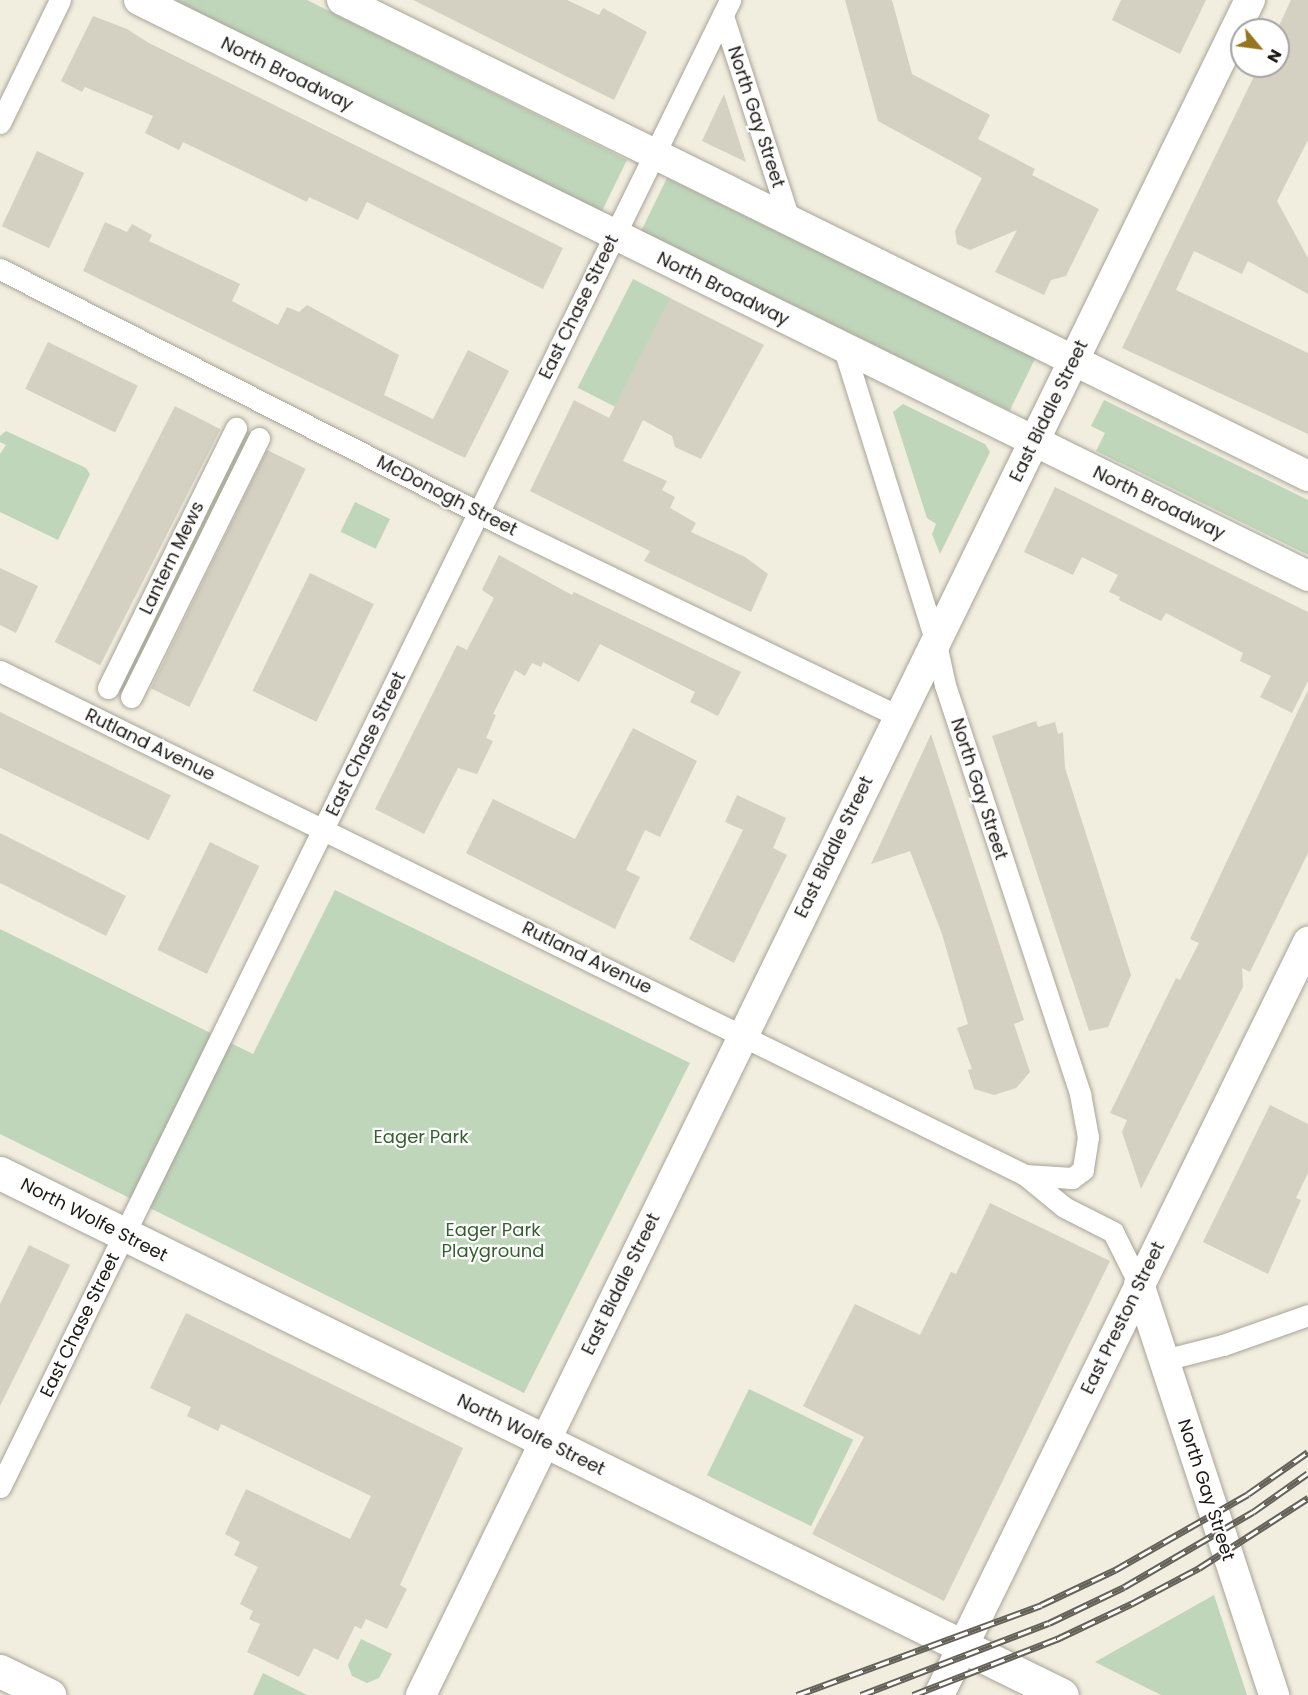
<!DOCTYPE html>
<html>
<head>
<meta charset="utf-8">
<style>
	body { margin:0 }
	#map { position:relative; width:1308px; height:1695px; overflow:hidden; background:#f1eddf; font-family:Poppins,sans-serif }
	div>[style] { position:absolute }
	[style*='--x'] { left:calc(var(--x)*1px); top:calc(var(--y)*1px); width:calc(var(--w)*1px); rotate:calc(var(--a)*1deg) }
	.green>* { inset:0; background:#bfd6bb; transform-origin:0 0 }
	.building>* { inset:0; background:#d4d0c2; transform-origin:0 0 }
	.roads { filter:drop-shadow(0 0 2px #a8a496) drop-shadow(0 0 2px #a8a496) }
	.street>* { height:21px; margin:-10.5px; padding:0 10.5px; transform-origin:10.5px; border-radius:10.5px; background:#fff }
	.secondary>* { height:30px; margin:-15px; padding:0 15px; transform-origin:15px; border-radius:15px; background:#fff }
	.primary>* { height:33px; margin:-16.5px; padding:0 16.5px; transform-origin:16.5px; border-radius:16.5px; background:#fff }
	.rail>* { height:7px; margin-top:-3.5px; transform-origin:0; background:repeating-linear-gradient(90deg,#fff 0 14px,#646159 0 28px); box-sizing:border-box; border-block:2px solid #646159 }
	span { translate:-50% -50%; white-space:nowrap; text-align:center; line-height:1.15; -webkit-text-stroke:4.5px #fff; paint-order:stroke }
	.street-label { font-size:18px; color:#1b1914 }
	.park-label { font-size:18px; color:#355f2e }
	.north { position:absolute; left:1230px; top:18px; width:60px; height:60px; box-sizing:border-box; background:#fff; border:2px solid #a4a3a1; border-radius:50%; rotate:119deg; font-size:16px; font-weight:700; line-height:24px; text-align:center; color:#1b1914 }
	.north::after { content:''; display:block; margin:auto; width:21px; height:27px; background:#97741e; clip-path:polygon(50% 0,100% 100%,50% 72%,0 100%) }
</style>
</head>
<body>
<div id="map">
	<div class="green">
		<div style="clip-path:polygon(174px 0,307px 0,627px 160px,601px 213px)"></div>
		<div style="left:667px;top:178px;width:410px;height:59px;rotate:26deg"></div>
		<div style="left:633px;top:279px;width:42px;height:122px;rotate:27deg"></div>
		<div style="clip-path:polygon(1104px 400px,1308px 500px,1308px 555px,1096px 451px,1105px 433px,1091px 426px)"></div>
		<div style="clip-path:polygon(903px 404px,985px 444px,990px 452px,940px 554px,932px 534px,936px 524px,927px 518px,893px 412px)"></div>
		<div style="left:240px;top:428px;width:18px;height:290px;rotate:27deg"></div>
		<div style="clip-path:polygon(6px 431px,86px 468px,90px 474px,58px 540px,0 512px,0 454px,6px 445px,0 442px,0 436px)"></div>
		<div style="left:355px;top:502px;width:39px;height:33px;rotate:26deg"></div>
		<div style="clip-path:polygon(335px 890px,690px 1063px,524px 1393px,0 1134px,0 929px,253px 1054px)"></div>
		<div style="left:749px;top:1389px;width:116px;height:96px;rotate:26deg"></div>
		<div style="clip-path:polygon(1214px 1595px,1247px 1695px,1161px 1695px,1095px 1662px)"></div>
		<div style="clip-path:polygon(361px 1639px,392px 1654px,379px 1678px,367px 1683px,352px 1676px,348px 1665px)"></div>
		<div style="clip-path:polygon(263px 1673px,307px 1695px,253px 1695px)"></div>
	</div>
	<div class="building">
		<div style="clip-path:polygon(413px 0,567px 0,599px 15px,603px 8px,647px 32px,614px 100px)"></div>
		<div style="clip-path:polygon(845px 0,892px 0,912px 74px,990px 115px,978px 139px,1035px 169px,1032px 175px,1099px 209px,1066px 276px,1051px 280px,1044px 295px,995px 272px,1017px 230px,970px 250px,957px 244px,955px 231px,982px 178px,878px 121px)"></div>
		<div style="clip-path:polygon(1121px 0,1206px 0,1180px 54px,1112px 20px)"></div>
		<div style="clip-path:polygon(1291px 0,1308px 0,1308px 140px,1277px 201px,1308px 258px,1308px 294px,1248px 261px,1242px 274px,1194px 251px,1176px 290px,1308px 353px,1308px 434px,1122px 348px,1259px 66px,1278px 66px,1277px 30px)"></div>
		<div style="clip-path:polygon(93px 16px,127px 29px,149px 43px,563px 248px,543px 289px,367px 202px,358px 220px,309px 197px,307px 202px,183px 142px,179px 150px,145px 133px,153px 116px,85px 87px,82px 92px,61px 81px)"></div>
		<div style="clip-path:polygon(724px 94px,746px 162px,702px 141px)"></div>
		<div style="left:37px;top:151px;width:52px;height:83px;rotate:25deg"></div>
		<div style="clip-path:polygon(105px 222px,127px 232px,132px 224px,152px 235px,149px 241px,240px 284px,232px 301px,278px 325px,287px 307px,299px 312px,307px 305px,399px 355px,384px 395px,433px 419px,468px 350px,509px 371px,465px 458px,83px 271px)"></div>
		<div style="clip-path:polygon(670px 298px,764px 345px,701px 459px,675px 447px,672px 436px,643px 420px,623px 461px,667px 481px,662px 490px,675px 497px,670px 508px,696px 523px,691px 532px,745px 557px,768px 574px,751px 612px,644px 561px,650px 551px,530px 491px,574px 400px,609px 418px)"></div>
		<div style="left:48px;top:342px;width:100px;height:52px;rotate:26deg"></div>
		<div style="left:175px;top:406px;width:51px;height:265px;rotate:27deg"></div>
		<div style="left:267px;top:450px;width:43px;height:265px;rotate:26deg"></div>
		<div style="clip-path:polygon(1055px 487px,1308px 612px,1308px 681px,1292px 713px,1260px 697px,1271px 676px,1240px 661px,1243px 653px,1166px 613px,1161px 621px,1119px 600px,1120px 597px,1109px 592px,1118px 575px,1082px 557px,1073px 575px,1024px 552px)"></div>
		<div style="clip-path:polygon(499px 555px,572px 595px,574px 592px,741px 672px,718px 716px,690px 702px,695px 692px,600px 644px,579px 682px,543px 662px,541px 667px,532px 663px,525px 676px,515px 670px,493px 714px,496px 715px,486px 738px,493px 741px,477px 774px,458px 768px,424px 834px,375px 809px,457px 645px,467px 650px,494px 598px,482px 590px)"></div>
		<div style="clip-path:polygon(0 568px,38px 586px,16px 633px,0 625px)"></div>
		<div style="left:310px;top:573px;width:71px;height:131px;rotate:26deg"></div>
		<div style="clip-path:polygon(1308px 690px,1308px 853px,1250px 972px,1242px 968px,1243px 987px,1141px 1189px,1122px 1132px,1127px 1120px,1110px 1113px,1176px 978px,1180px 980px,1199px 943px,1190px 939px)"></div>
		<div style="left:0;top:712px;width:190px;height:50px;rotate:26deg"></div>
		<div style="clip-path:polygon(1036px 721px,1038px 727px,1055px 722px,1058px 734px,1063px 732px,1065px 768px,1131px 975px,1108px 1027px,1089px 1031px,992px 736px)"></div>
		<div style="clip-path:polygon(633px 728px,697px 761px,660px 837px,645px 830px,626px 870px,640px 877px,615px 929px,466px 853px,493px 799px,575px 839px)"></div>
		<div style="clip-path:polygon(931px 734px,1024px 1020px,1014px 1024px,1030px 1072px,1016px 1088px,994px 1095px,974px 1089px,968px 1070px,972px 1069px,957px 1028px,968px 1024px,942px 934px,910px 851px,871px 864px)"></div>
		<div style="clip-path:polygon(737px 795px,786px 818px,773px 848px,787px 855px,734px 963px,689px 939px,743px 830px,725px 822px)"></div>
		<div style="clip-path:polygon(0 833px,126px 896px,106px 936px,0 883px)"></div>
		<div style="left:210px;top:842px;width:55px;height:120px;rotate:26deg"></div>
		<div style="clip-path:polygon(1270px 1105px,1308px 1124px,1308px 1173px,1296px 1198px,1301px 1200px,1268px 1274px,1203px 1242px)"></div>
		<div style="clip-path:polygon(990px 1203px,1110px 1261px,944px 1601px,812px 1534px,864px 1437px,803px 1406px,855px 1304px,920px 1335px,951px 1272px,956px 1274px)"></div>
		<div style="clip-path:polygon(29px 1245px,70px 1265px,0 1406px,0 1304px)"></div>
		<div style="clip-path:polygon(186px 1313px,463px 1448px,400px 1585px,407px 1589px,387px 1629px,366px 1619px,361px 1629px,355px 1626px,338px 1660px,314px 1648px,299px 1677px,247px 1652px,260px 1624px,249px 1619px,253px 1611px,240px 1604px,258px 1567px,234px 1555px,240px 1542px,225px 1534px,246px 1489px,350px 1539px,371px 1496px,221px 1424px,218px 1431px,187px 1416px,191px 1407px,150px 1388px)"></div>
	</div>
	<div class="roads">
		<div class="street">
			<div style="--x:723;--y:16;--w:213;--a:72"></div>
			<div style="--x:0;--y:123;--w:137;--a:-64"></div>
			<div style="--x:0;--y:269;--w:569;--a:26.97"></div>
			<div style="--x:507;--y:527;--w:434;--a:25.8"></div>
			<div style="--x:844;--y:349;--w:304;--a:72.6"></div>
			<div style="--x:935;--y:639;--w:47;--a:77.7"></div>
			<div style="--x:945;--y:685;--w:431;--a:71.7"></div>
			<div style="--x:1080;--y:1094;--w:44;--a:79.5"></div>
			<div style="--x:1088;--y:1137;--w:33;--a:99"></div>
			<div style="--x:1083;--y:1170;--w:14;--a:144"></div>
			<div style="--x:1072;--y:1178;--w:47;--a:-176.3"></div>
			<div style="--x:0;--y:671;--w:1142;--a:26.18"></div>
			<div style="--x:1025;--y:1175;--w:50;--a:39.4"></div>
			<div style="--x:1064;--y:1207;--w:55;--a:27"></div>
			<div style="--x:1113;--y:1232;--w:58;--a:63.4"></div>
			<div style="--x:108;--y:688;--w:290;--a:-63.8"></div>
			<div style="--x:131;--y:697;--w:289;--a:-63.7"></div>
			<div style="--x:1164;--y:1360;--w:61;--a:-14.3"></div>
			<div style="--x:1223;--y:1345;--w:90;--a:-19.4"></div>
			<div style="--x:0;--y:1487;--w:1657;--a:-63.85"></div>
		</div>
		<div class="secondary">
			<div style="--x:139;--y:0;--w:1303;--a:26.23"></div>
			<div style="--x:342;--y:0;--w:1077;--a:26.23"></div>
			<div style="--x:1139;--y:1284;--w:433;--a:71.8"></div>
			<div style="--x:421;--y:1695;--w:1887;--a:-63.94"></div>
			<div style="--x:939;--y:1695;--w:839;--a:-63.89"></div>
		</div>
		<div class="primary">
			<div style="--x:0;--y:1173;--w:1183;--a:26.18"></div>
			<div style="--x:0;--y:1671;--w:55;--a:26.1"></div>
		</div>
	</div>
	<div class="rail">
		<div style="--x:797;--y:1695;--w:260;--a:-20.2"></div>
		<div style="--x:1041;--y:1605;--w:82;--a:-25.3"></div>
		<div style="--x:1115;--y:1570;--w:153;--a:-29.7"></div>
		<div style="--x:1248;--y:1494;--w:73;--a:-35"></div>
		<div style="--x:861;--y:1695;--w:201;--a:-21"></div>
		<div style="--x:1049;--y:1623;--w:83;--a:-25.6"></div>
		<div style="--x:1124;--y:1587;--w:149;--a:-30.2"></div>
		<div style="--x:1253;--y:1512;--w:67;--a:-35.3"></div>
		<div style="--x:913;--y:1695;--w:155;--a:-21.3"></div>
		<div style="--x:1057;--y:1639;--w:82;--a:-25.3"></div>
		<div style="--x:1131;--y:1604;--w:77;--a:-27.9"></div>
		<div style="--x:1199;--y:1568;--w:130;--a:-32.7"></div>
	</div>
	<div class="street-label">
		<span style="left:287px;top:74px;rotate:26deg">North Broadway</span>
		<span style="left:756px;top:117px;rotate:72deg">North Gay Street</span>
		<span style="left:723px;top:289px;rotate:26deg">North Broadway</span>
		<span style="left:579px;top:307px;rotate:-64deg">East Chase Street</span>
		<span style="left:1049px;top:411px;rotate:-64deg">East Biddle Street</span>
		<span style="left:447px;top:496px;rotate:27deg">McDonogh Street</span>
		<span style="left:1159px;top:503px;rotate:26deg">North Broadway</span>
		<span style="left:172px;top:558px;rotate:-64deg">Lantern Mews</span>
		<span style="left:366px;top:744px;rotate:-64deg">East Chase Street</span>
		<span style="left:150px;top:745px;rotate:26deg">Rutland Avenue</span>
		<span style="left:979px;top:789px;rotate:72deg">North Gay Street</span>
		<span style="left:834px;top:847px;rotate:-64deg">East Biddle Street</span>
		<span style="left:587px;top:958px;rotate:26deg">Rutland Avenue</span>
		<span style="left:94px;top:1220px;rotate:27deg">North Wolfe Street</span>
		<span style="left:621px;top:1284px;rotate:-64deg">East Biddle Street</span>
		<span style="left:1123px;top:1318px;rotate:-64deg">East Preston Street</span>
		<span style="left:80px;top:1325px;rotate:-64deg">East Chase Street</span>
		<span style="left:531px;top:1435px;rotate:26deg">North Wolfe Street</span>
		<span style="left:1206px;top:1490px;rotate:72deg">North Gay Street</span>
	</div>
	<div class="park-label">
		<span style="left:421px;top:1137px">Eager Park</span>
		<span style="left:493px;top:1241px">Eager Park<br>Playground</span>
	</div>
	<div class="north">N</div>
</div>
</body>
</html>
